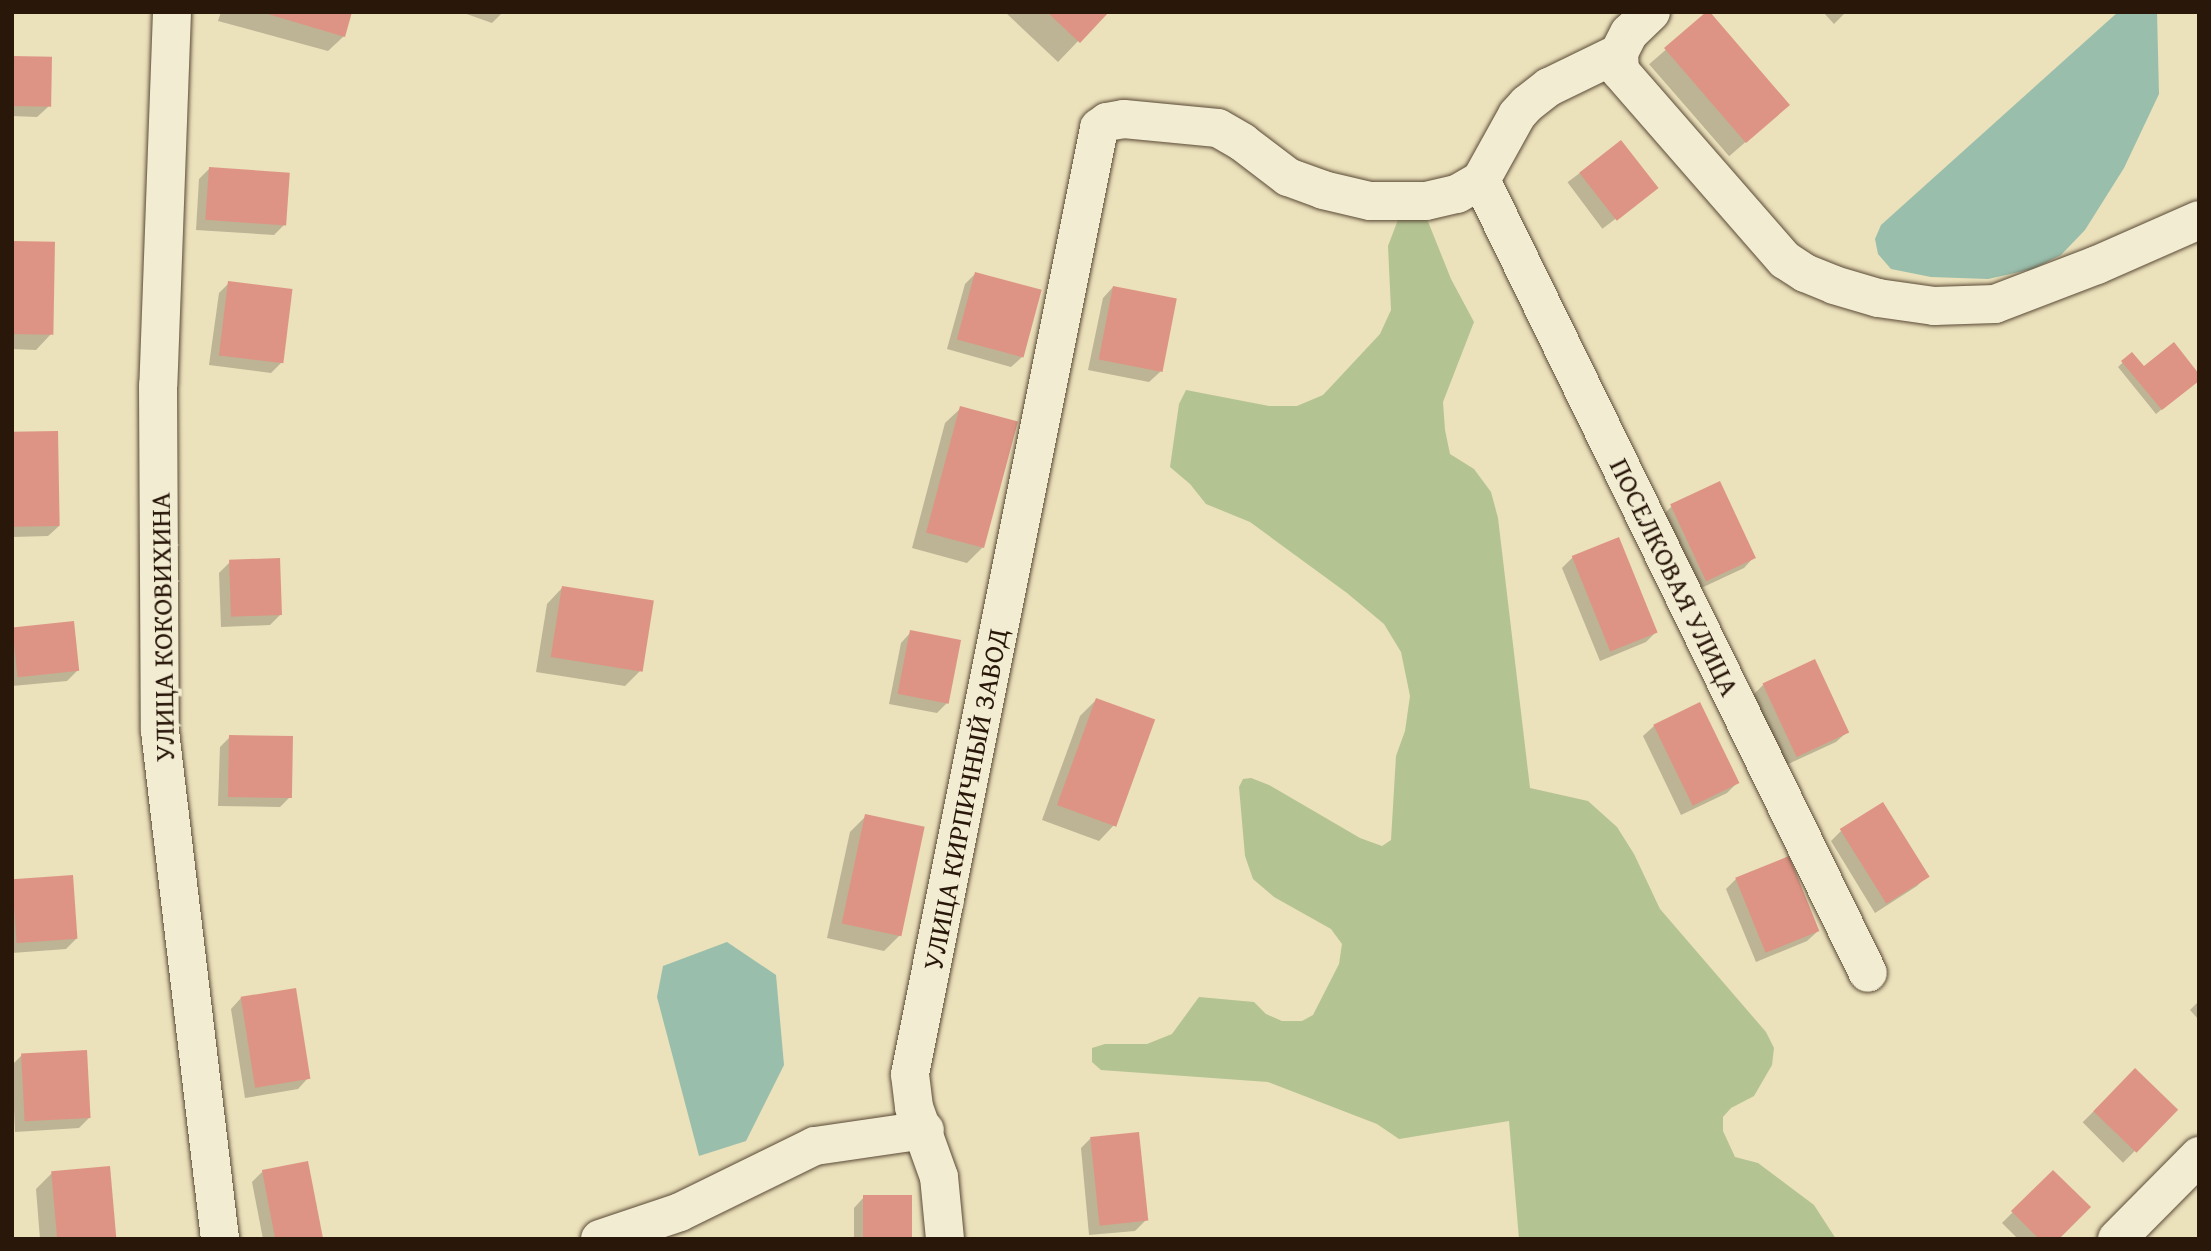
<!DOCTYPE html>
<html>
<head>
<meta charset="utf-8">
<style>
	body { margin:0 }
	#map { position:relative; width:2211px; height:1251px; overflow:hidden; background:#ebe1bb; font-family:"Gentium Book Plus",serif }
	div>[style] { position:absolute }
	[style*='--x'] { left:calc(var(--x)*1px); top:calc(var(--y)*1px); width:calc(var(--w)*1px); rotate:calc(var(--a)*1deg) }
	.green>* { inset:0; background:#b4c392 }
	.water>* { inset:0; background:#99beac }
	.shadow>* { inset:0; background:#0003; transform-origin:0 0 }
	.building>* { inset:0; background:#de9484; transform-origin:0 0 }
	.roads { filter:drop-shadow(0 0 2px #5a4a36) drop-shadow(0 0 2px #5a4a36) }
	.minor>* { height:38px; margin:-19px; padding:0 19px; transform-origin:19px; border-radius:19px; background:#f2ecd3 }
	span { translate:-50% -50%; white-space:nowrap; text-align:center; line-height:1.15; -webkit-text-stroke:7px #f2ecd3; paint-order:stroke }
	.street-label { font-size:28px; color:#291709 }
	.frame { position:absolute; inset:0; border:14px solid #291709; pointer-events:none }
</style>
</head>
<body>
<div id="map">
	<div class="green">
		<div style="clip-path:polygon(1399px 217px,1427px 219px,1451px 279px,1474px 322px,1443px 402px,1445px 430px,1450px 454px,1474px 469px,1491px 492px,1498px 518px,1530px 788px,1588px 801px,1617px 827px,1634px 854px,1660px 909px,1766px 1032px,1774px 1048px,1772px 1065px,1754px 1096px,1731px 1108px,1723px 1117px,1723px 1131px,1735px 1157px,1758px 1163px,1814px 1205px,1836px 1239px,1519px 1239px,1509px 1121px,1399px 1139px,1377px 1124px,1268px 1082px,1101px 1070px,1092px 1062px,1092px 1048px,1105px 1044px,1147px 1044px,1172px 1034px,1199px 997px,1254px 1002px,1266px 1014px,1282px 1021px,1302px 1021px,1313px 1015px,1339px 964px,1342px 944px,1331px 929px,1274px 897px,1253px 879px,1245px 856px,1239px 787px,1243px 779px,1251px 778px,1269px 785px,1360px 838px,1382px 846px,1391px 840px,1396px 756px,1405px 731px,1410px 696px,1401px 652px,1384px 624px,1347px 593px,1250px 522px,1206px 504px,1190px 484px,1170px 467px,1179px 404px,1186px 390px,1269px 406px,1297px 406px,1323px 395px,1380px 334px,1391px 310px,1388px 246px)"></div>
	</div>
	<div class="water">
		<div style="clip-path:polygon(2118px 12px,2157px 12px,2159px 94px,2124px 168px,2085px 230px,2061px 255px,2033px 269px,1988px 279px,1931px 277px,1891px 269px,1878px 254px,1875px 239px,1881px 225px)"></div>
		<div style="clip-path:polygon(727px 942px,776px 975px,784px 1065px,746px 1141px,699px 1156px,657px 997px,663px 966px)"></div>
	</div>
	<div class="shadow">
		<div style="clip-path:polygon(221px 12px,351px 12px,344px 36px,328px 51px,218px 21px)"></div>
		<div style="clip-path:polygon(461px 12px,503px 12px,492px 23px)"></div>
		<div style="clip-path:polygon(1005px 12px,1106px 12px,1058px 62px)"></div>
		<div style="clip-path:polygon(1823px 12px,1846px 12px,1834px 24px)"></div>
		<div style="left:1708px;top:13px;width:122px;height:78px;rotate:49deg"></div>
		<div style="clip-path:polygon(12px 57px,48px 107px,37px 117px,12px 116px)"></div>
		<div style="left:1621px;top:142px;width:58px;height:67px;rotate:53deg"></div>
		<div style="clip-path:polygon(210px 168px,285px 224px,274px 235px,196px 230px,199px 179px)"></div>
		<div style="clip-path:polygon(12px 243px,51px 334px,36px 350px,12px 349px)"></div>
		<div style="clip-path:polygon(975px 274px,1022px 357px,1011px 367px,947px 349px,965px 284px)"></div>
		<div style="clip-path:polygon(229px 283px,281px 363px,271px 373px,209px 365px,219px 293px)"></div>
		<div style="clip-path:polygon(1113px 287px,1160px 372px,1149px 382px,1088px 370px,1103px 298px)"></div>
		<div style="clip-path:polygon(2132px 354px,2144px 369px,2195px 382px,2156px 414px,2118px 367px)"></div>
		<div style="clip-path:polygon(961px 408px,983px 547px,967px 563px,912px 548px,945px 423px)"></div>
		<div style="clip-path:polygon(12px 434px,59px 526px,48px 536px,12px 537px)"></div>
		<div style="clip-path:polygon(1719px 484px,1754px 557px,1744px 568px,1697px 590px,1661px 517px,1672px 506px)"></div>
		<div style="clip-path:polygon(1573px 557px,1656px 632px,1646px 642px,1600px 661px,1562px 568px)"></div>
		<div style="clip-path:polygon(230px 562px,280px 615px,270px 625px,221px 627px,219px 573px)"></div>
		<div style="clip-path:polygon(562px 588px,641px 670px,625px 686px,536px 672px,547px 604px)"></div>
		<div style="clip-path:polygon(12px 629px,78px 670px,67px 681px,12px 686px)"></div>
		<div style="clip-path:polygon(911px 632px,947px 703px,937px 713px,889px 704px,901px 643px)"></div>
		<div style="clip-path:polygon(1763px 685px,1847px 732px,1836px 742px,1786px 765px,1753px 695px)"></div>
		<div style="clip-path:polygon(1096px 700px,1114px 825px,1099px 841px,1042px 820px,1080px 716px)"></div>
		<div style="clip-path:polygon(1699px 704px,1737px 783px,1727px 793px,1681px 815px,1643px 736px,1654px 726px)"></div>
		<div style="clip-path:polygon(230px 737px,290px 797px,280px 807px,218px 806px,220px 747px)"></div>
		<div style="clip-path:polygon(866px 816px,900px 935px,884px 951px,827px 938px,850px 832px)"></div>
		<div style="clip-path:polygon(1841px 831px,1927px 876px,1917px 886px,1875px 913px,1831px 841px)"></div>
		<div style="clip-path:polygon(1736px 879px,1818px 931px,1807px 941px,1756px 962px,1726px 889px)"></div>
		<div style="clip-path:polygon(12px 881px,76px 939px,66px 949px,12px 953px)"></div>
		<div style="clip-path:polygon(241px 998px,308px 1078px,298px 1089px,245px 1098px,231px 1009px)"></div>
		<div style="clip-path:polygon(2199px 1001px,2199px 1020px,2190px 1010px)"></div>
		<div style="clip-path:polygon(22px 1055px,89px 1118px,79px 1128px,15px 1132px,12px 1065px)"></div>
		<div style="left:2135px;top:1070px;width:57px;height:74px;rotate:45deg"></div>
		<div style="clip-path:polygon(1091px 1138px,1146px 1220px,1135px 1231px,1089px 1235px,1081px 1148px)"></div>
		<div style="clip-path:polygon(262px 1172px,321px 1239px,263px 1239px,252px 1182px)"></div>
		<div style="clip-path:polygon(2053px 1172px,2057px 1239px,2018px 1239px,2002px 1223px)"></div>
		<div style="clip-path:polygon(52px 1173px,115px 1239px,40px 1239px,36px 1189px)"></div>
		<div style="clip-path:polygon(864px 1197px,911px 1239px,854px 1239px,854px 1208px)"></div>
	</div>
	<div class="building">
		<div style="clip-path:polygon(261px 12px,352px 12px,345px 37px)"></div>
		<div style="clip-path:polygon(1047px 12px,1109px 12px,1080px 43px)"></div>
		<div style="clip-path:polygon(1706px 12px,1710px 12px,1790px 105px,1746px 143px,1664px 48px)"></div>
		<div style="left:12px;top:56px;width:40px;height:50px;rotate:1deg"></div>
		<div style="left:1621px;top:140px;width:61px;height:53px;rotate:52deg"></div>
		<div style="left:209px;top:167px;width:81px;height:53px;rotate:4deg"></div>
		<div style="left:12px;top:241px;width:43px;height:93px;rotate:1deg"></div>
		<div style="left:975px;top:272px;width:69px;height:70px;rotate:15deg"></div>
		<div style="left:228px;top:281px;width:65px;height:75px;rotate:7deg"></div>
		<div style="left:1113px;top:286px;width:65px;height:75px;rotate:11deg"></div>
		<div style="clip-path:polygon(2174px 342px,2199px 374px,2199px 381px,2162px 410px,2121px 361px,2132px 352px,2144px 366px)"></div>
		<div style="left:960px;top:406px;width:60px;height:131px;rotate:15deg"></div>
		<div style="left:58px;top:431px;width:95px;height:46px;rotate:89deg"></div>
		<div style="left:1720px;top:481px;width:85px;height:55px;rotate:65deg"></div>
		<div style="left:1619px;top:537px;width:103px;height:51px;rotate:68deg"></div>
		<div style="left:280px;top:558px;width:57px;height:51px;rotate:88deg"></div>
		<div style="left:562px;top:586px;width:93px;height:72px;rotate:9deg"></div>
		<div style="left:74px;top:621px;width:50px;height:62px;rotate:84deg"></div>
		<div style="left:910px;top:630px;width:52px;height:65px;rotate:11deg"></div>
		<div style="left:1815px;top:659px;width:81px;height:58px;rotate:65deg"></div>
		<div style="left:1096px;top:698px;width:63px;height:114px;rotate:20deg"></div>
		<div style="left:1700px;top:702px;width:90px;height:52px;rotate:64deg"></div>
		<div style="left:229px;top:735px;width:64px;height:62px;rotate:1deg"></div>
		<div style="left:1883px;top:802px;width:88px;height:51px;rotate:58deg"></div>
		<div style="left:865px;top:814px;width:61px;height:112px;rotate:12deg"></div>
		<div style="left:1789px;top:856px;width:81px;height:58px;rotate:68deg"></div>
		<div style="left:73px;top:875px;width:64px;height:61px;rotate:86deg"></div>
		<div style="left:296px;top:988px;width:92px;height:56px;rotate:81deg"></div>
		<div style="left:87px;top:1050px;width:68px;height:66px;rotate:87deg"></div>
		<div style="left:2135px;top:1068px;width:60px;height:60px;rotate:44deg"></div>
		<div style="left:1139px;top:1132px;width:89px;height:49px;rotate:84deg"></div>
		<div style="left:308px;top:1161px;width:79px;height:47px;rotate:79deg"></div>
		<div style="left:110px;top:1166px;width:73px;height:59px;rotate:85deg"></div>
		<div style="clip-path:polygon(2053px 1170px,2091px 1207px,2059px 1239px,2039px 1239px,2011px 1211px)"></div>
		<div style="left:912px;top:1195px;width:44px;height:49px;rotate:90deg"></div>
	</div>
	<div class="roads">
		<div class="minor">
			<div style="--x:172;--y:12;--w:373;--a:92.1"></div>
			<div style="--x:158;--y:385;--w:346;--a:89.7"></div>
			<div style="--x:160;--y:731;--w:512;--a:83.26"></div>
			<div style="--x:1651;--y:12;--w:30;--a:136"></div>
			<div style="--x:1629;--y:33;--w:22;--a:117"></div>
			<div style="--x:1619;--y:53;--w:18;--a:87"></div>
			<div style="--x:1620;--y:71;--w:251;--a:48.9"></div>
			<div style="--x:1785;--y:260;--w:24;--a:33"></div>
			<div style="--x:1805;--y:273;--w:31;--a:22"></div>
			<div style="--x:1834;--y:285;--w:46;--a:16.5"></div>
			<div style="--x:1878;--y:298;--w:57;--a:8.1"></div>
			<div style="--x:1934;--y:306;--w:61;--a:-1.9"></div>
			<div style="--x:1995;--y:304;--w:109;--a:-20.9"></div>
			<div style="--x:2097;--y:265;--w:111;--a:-23.8"></div>
			<div style="--x:1481;--y:180;--w:882;--a:63.99"></div>
			<div style="--x:600;--y:1239;--w:84;--a:-18.6"></div>
			<div style="--x:680;--y:1212;--w:150;--a:-26.1"></div>
			<div style="--x:815;--y:1146;--w:111;--a:-8.3"></div>
			<div style="--x:945;--y:1239;--w:62;--a:-95.5"></div>
			<div style="--x:939;--y:1177;--w:74;--a:-109.7"></div>
			<div style="--x:914;--y:1107;--w:33;--a:-97"></div>
			<div style="--x:910;--y:1074;--w:965;--a:-78.7"></div>
			<div style="--x:1099;--y:128;--w:10;--a:-37"></div>
			<div style="--x:1107;--y:122;--w:17;--a:-10"></div>
			<div style="--x:1124;--y:119;--w:94;--a:5.5"></div>
			<div style="--x:1218;--y:128;--w:28;--a:30"></div>
			<div style="--x:1242;--y:142;--w:58;--a:37.3"></div>
			<div style="--x:1288;--y:177;--w:37;--a:20"></div>
			<div style="--x:1323;--y:190;--w:48;--a:13.2"></div>
			<div style="--x:1370;--y:201;--w:56;--a:0"></div>
			<div style="--x:1426;--y:201;--w:32;--a:-13"></div>
			<div style="--x:1457;--y:194;--w:28;--a:-30"></div>
			<div style="--x:1481;--y:180;--w:74;--a:-61"></div>
			<div style="--x:1517;--y:115;--w:15;--a:-48"></div>
			<div style="--x:1527;--y:104;--w:28;--a:-38"></div>
			<div style="--x:1549;--y:87;--w:78;--a:-25.9"></div>
			<div style="--x:2117;--y:1239;--w:117;--a:-45.3"></div>
		</div>
	</div>
	<div class="street-label">
		<span style="left:1675px;top:577px;rotate:64deg">ПОСЕЛКОВАЯ УЛИЦА</span>
		<span style="left:162px;top:627px;rotate:-91deg">УЛИЦА КОКОВИХИНА</span>
		<span style="left:965px;top:799px;rotate:-79deg">УЛИЦА КИРПИЧНЫЙ ЗАВОД</span>
	</div>
	<div class="frame"></div>
</div>
</body>
</html>
